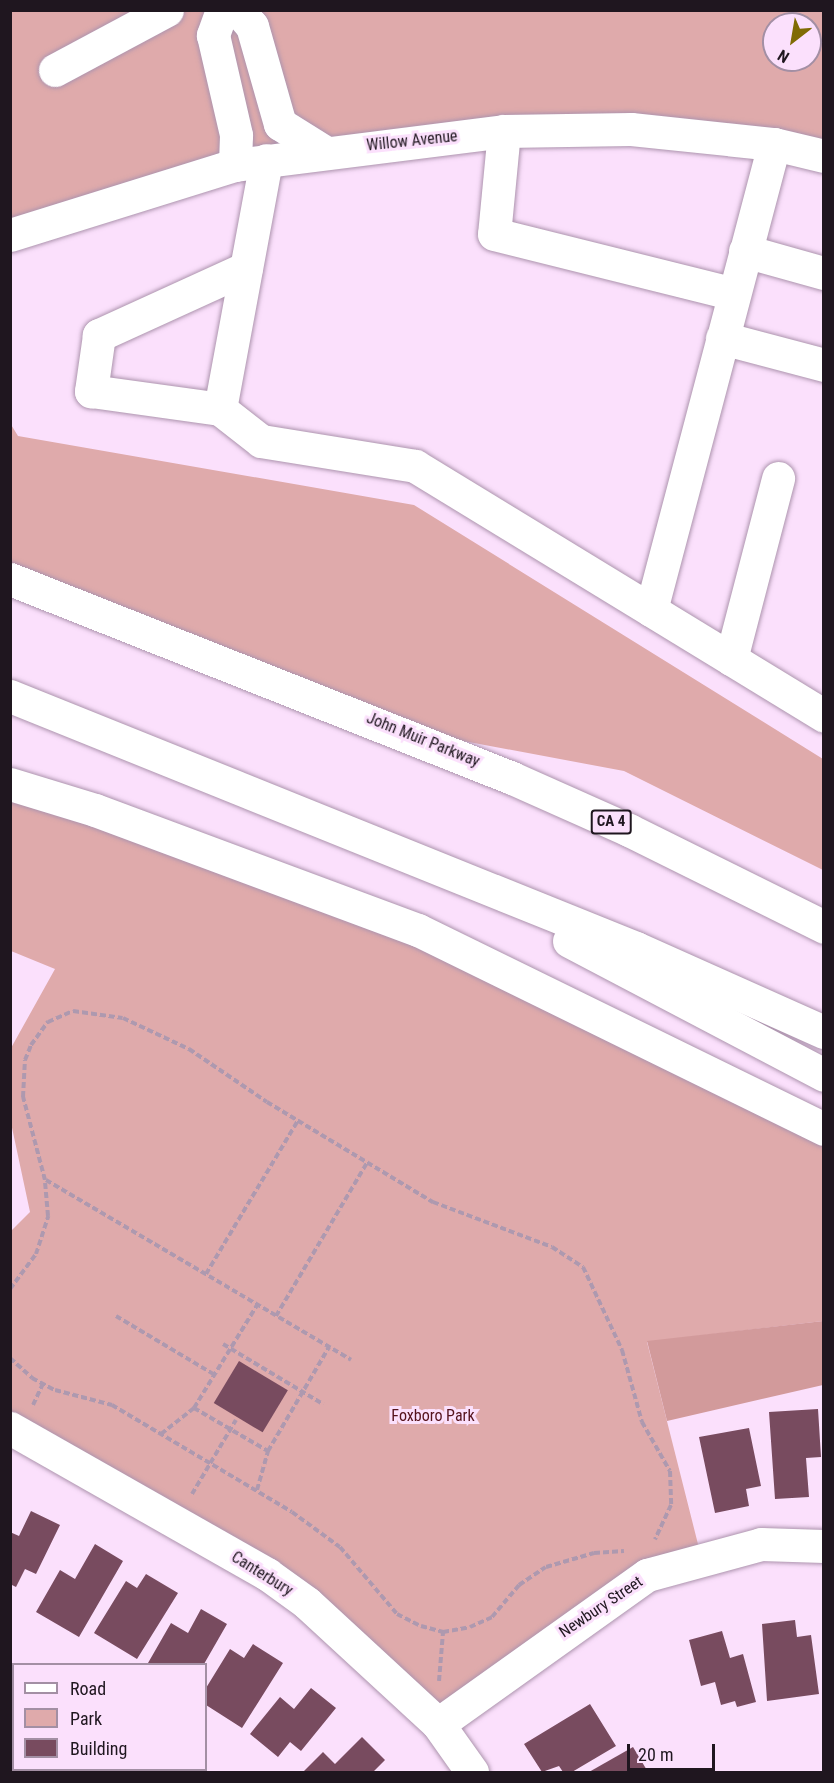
<!DOCTYPE html>
<html>
<head>
<meta charset="utf-8">
<style>
	body { margin:0 }
	#map { position:relative; width:834px; height:1783px; overflow:hidden; background:#fbe0fc; font-family:"Roboto Condensed",sans-serif }
	div>[style] { position:absolute }
	[style*='--x'] { left:calc(var(--x)*1px); top:calc(var(--y)*1px); width:calc(var(--w)*1px); rotate:calc(var(--a)*1deg) }
	.green>* { inset:0; background:#dfaaab }
	.forest>* { inset:0; background:#d29a9b }
	.building>* { inset:0; background:#784b5f; transform-origin:0 0 }
	.path>* { height:4px; margin-top:-2px; transform-origin:0; background:repeating-linear-gradient(90deg,#ae99af 0 6px,transparent 0 9px) }
	.roads { filter:drop-shadow(0 0 2px #ad94ae) drop-shadow(0 0 2px #ad94ae) }
	.minor>* { height:33px; margin:-16.5px; padding:0 16.5px; transform-origin:16.5px; border-radius:16.5px; background:#fff }
	.highway>* { height:33px; margin:-16.5px; padding:0 16.5px; transform-origin:16.5px; border-radius:16.5px; background:#fff }
	span { translate:-50% -50%; white-space:nowrap; text-align:center; line-height:1.15; -webkit-text-stroke:6px #fbe0fc; paint-order:stroke }
	.shield-label span { padding:2px 4px; background:#fbe0fc; border:2px solid; border-radius:4px; -webkit-text-stroke-width:0 }
	.shield-label { font-size:15px; color:#1f161f; font-weight:700 }
	.street-label { font-size:16px; color:#1f161f }
	.park-label { font-size:16px; color:#55121c }
	.frame { position:absolute; inset:0; border:12px solid #1f161f; pointer-events:none }
	.legend { position:absolute; left:12px; top:1663px; width:195px; height:108px; box-sizing:border-box; background:#fbe0fc; border:2px solid #a38fa4; margin:0; padding:8px 10px; list-style:none; font-size:18px; color:#1f161f }
	.legend li { display:flex; align-items:center; gap:12px; height:30px }
	.legend b { width:30px; border:2px solid #a38fa4 }
	.north { position:absolute; left:762px; top:12px; width:60px; height:60px; box-sizing:border-box; background:#fbe0fc; border:2px solid #a38fa4; border-radius:50%; rotate:211deg; font-size:16px; font-weight:700; line-height:24px; text-align:center; color:#1f161f }
	.north::after { content:''; display:block; margin:auto; width:21px; height:27px; background:#806b04; clip-path:polygon(50% 0,100% 100%,50% 72%,0 100%) }
	.scale { position:absolute; left:627px; top:1744px; width:88px; height:27px; box-sizing:border-box; border:3px solid #1f161f; border-top:0; padding-left:8px; font-size:18px; line-height:21px; white-space:nowrap; color:#1f161f; -webkit-text-stroke:4px #fbe0fc; paint-order:stroke }
</style>
</head>
<body>
<div id="map">
	<div class="green">
		<div style="clip-path:polygon(evenodd,11px 11px,823px 11px,823px 156px,631px 129px,323px 151px,11px 235px,11px 11px,774px 24px,810px 24px,810px 60px,774px 60px,774px 24px)"></div>
		<div style="clip-path:polygon(10px 423px,18px 436px,414px 505px,823px 759px,823px 870px,624px 771px,394px 728px,11px 579px)"></div>
		<div style="clip-path:polygon(11px 784px,418px 930px,823px 1129px,823px 1321px,647px 1342px,702px 1560px,438px 1724px,307px 1603px,11px 1428px,10px 1232px,30px 1212px,11px 1123px,11px 1048px,55px 969px,11px 951px)"></div>
	</div>
	<div class="forest">
		<div style="clip-path:polygon(823px 1321px,823px 1385px,667px 1421px,647px 1341px)"></div>
	</div>
	<div class="building">
		<div style="left:239px;top:1361px;width:57px;height:49px;rotate:31deg"></div>
		<div style="clip-path:polygon(818px 1409px,821px 1457px,806px 1458px,809px 1497px,775px 1499px,769px 1412px)"></div>
		<div style="clip-path:polygon(749px 1428px,761px 1486px,746px 1489px,749px 1506px,715px 1513px,699px 1437px)"></div>
		<div style="clip-path:polygon(31px 1511px,60px 1525px,36px 1574px,25px 1569px,16px 1587px,10px 1584px,10px 1532px,19px 1536px)"></div>
		<div style="clip-path:polygon(95px 1544px,123px 1561px,79px 1637px,36px 1612px,60px 1570px,75px 1579px)"></div>
		<div style="clip-path:polygon(146px 1574px,178px 1593px,137px 1659px,94px 1633px,126px 1581px,137px 1588px)"></div>
		<div style="clip-path:polygon(201px 1609px,227px 1624px,204px 1664px,148px 1663px,171px 1623px,188px 1633px)"></div>
		<div style="clip-path:polygon(795px 1620px,797px 1637px,811px 1635px,819px 1694px,767px 1701px,762px 1624px)"></div>
		<div style="clip-path:polygon(722px 1631px,730px 1658px,743px 1654px,756px 1702px,737px 1707px,735px 1701px,721px 1705px,715px 1682px,701px 1686px,689px 1640px)"></div>
		<div style="clip-path:polygon(253px 1644px,283px 1663px,242px 1728px,206px 1705px,206px 1688px,230px 1649px,244px 1658px)"></div>
		<div style="clip-path:polygon(311px 1688px,336px 1708px,301px 1751px,290px 1742px,278px 1757px,250px 1734px,280px 1697px,294px 1709px)"></div>
		<div style="clip-path:polygon(590px 1704px,616px 1746px,572px 1772px,563px 1772px,559px 1766px,542px 1772px,524px 1744px)"></div>
		<div style="clip-path:polygon(362px 1737px,385px 1760px,373px 1772px,303px 1772px,323px 1752px,335px 1764px)"></div>
		<div style="clip-path:polygon(633px 1747px,648px 1772px,589px 1772px)"></div>
		<div style="clip-path:polygon(41px 1770px,84px 1770px,90px 1772px,39px 1772px)"></div>
	</div>
	<div class="path">
		<div style="--x:46;--y:1180;--w:354;--a:30.5"></div>
		<div style="--x:206;--y:1274;--w:179;--a:-59.1"></div>
		<div style="--x:10;--y:1289;--w:44;--a:-53.4"></div>
		<div style="--x:36;--y:1254;--w:40;--a:-72"></div>
		<div style="--x:48;--y:1216;--w:36;--a:-95"></div>
		<div style="--x:45;--y:1180;--w:86;--a:-104.8"></div>
		<div style="--x:23;--y:1097;--w:37;--a:-87"></div>
		<div style="--x:25;--y:1060;--w:16;--a:-68"></div>
		<div style="--x:31;--y:1045;--w:29;--a:-54"></div>
		<div style="--x:48;--y:1022;--w:27;--a:-24"></div>
		<div style="--x:73;--y:1011;--w:50;--a:8"></div>
		<div style="--x:123;--y:1018;--w:73;--a:25.2"></div>
		<div style="--x:189;--y:1049;--w:94;--a:34.2"></div>
		<div style="--x:267;--y:1102;--w:194;--a:31.1"></div>
		<div style="--x:433;--y:1202;--w:127;--a:20.7"></div>
		<div style="--x:552;--y:1247;--w:37;--a:33"></div>
		<div style="--x:583;--y:1267;--w:92;--a:64.8"></div>
		<div style="--x:622;--y:1350;--w:75;--a:74.5"></div>
		<div style="--x:642;--y:1422;--w:56;--a:60.3"></div>
		<div style="--x:670;--y:1471;--w:34;--a:88"></div>
		<div style="--x:671;--y:1505;--w:38;--a:115"></div>
		<div style="--x:116;--y:1316;--w:115;--a:30.8"></div>
		<div style="--x:276;--y:1316;--w:178;--a:-59.3"></div>
		<div style="--x:223;--y:1344;--w:117;--a:31"></div>
		<div style="--x:10;--y:1358;--w:30;--a:42"></div>
		<div style="--x:32;--y:1378;--w:26;--a:28"></div>
		<div style="--x:55;--y:1390;--w:59;--a:14.7"></div>
		<div style="--x:112;--y:1405;--w:209;--a:30.7"></div>
		<div style="--x:292;--y:1512;--w:59;--a:36.1"></div>
		<div style="--x:340;--y:1547;--w:88;--a:49.6"></div>
		<div style="--x:397;--y:1614;--w:27;--a:27"></div>
		<div style="--x:421;--y:1626;--w:23;--a:15"></div>
		<div style="--x:443;--y:1632;--w:27;--a:-10"></div>
		<div style="--x:470;--y:1627;--w:24;--a:-24"></div>
		<div style="--x:492;--y:1617;--w:42;--a:-49.8"></div>
		<div style="--x:519;--y:1585;--w:32;--a:-34"></div>
		<div style="--x:546;--y:1567;--w:50;--a:-16.3"></div>
		<div style="--x:594;--y:1553;--w:30;--a:-4"></div>
		<div style="--x:33;--y:1405;--w:23;--a:-65"></div>
		<div style="--x:194;--y:1408;--w:86;--a:30.2"></div>
		<div style="--x:161;--y:1434;--w:42;--a:-38.2"></div>
		<div style="--x:194;--y:1408;--w:121;--a:-58.5"></div>
		<div style="--x:257;--y:1490;--w:41;--a:-74.2"></div>
		<div style="--x:268;--y:1451;--w:121;--a:-59.6"></div>
		<div style="--x:192;--y:1494;--w:86;--a:-59.3"></div>
		<div style="--x:439;--y:1681;--w:49;--a:-85.3"></div>
	</div>
	<div class="roads">
		<div class="minor">
			<div style="--x:222;--y:10;--w:27;--a:110"></div>
			<div style="--x:213;--y:35;--w:103;--a:77"></div>
			<div style="--x:236;--y:135;--w:30;--a:92"></div>
			<div style="--x:238;--y:10;--w:21;--a:49"></div>
			<div style="--x:252;--y:26;--w:102;--a:74.1"></div>
			<div style="--x:280;--y:124;--w:51;--a:32.1"></div>
			<div style="--x:55;--y:70;--w:127;--a:-28.2"></div>
			<div style="--x:504;--y:131;--w:103;--a:95.5"></div>
			<div style="--x:494;--y:234;--w:247;--a:14"></div>
			<div style="--x:10;--y:235;--w:236;--a:-17.3"></div>
			<div style="--x:235;--y:165;--w:271;--a:-7.2"></div>
			<div style="--x:504;--y:131;--w:127;--a:-0.9"></div>
			<div style="--x:631;--y:129;--w:144;--a:6"></div>
			<div style="--x:774;--y:144;--w:51;--a:13.5"></div>
			<div style="--x:745;--y:251;--w:82;--a:15.6"></div>
			<div style="--x:246;--y:268;--w:162;--a:155.5"></div>
			<div style="--x:99;--y:335;--w:57;--a:98.1"></div>
			<div style="--x:91;--y:391;--w:130;--a:7.9"></div>
			<div style="--x:220;--y:409;--w:253;--a:-79.5"></div>
			<div style="--x:722;--y:338;--w:106;--a:14.8"></div>
			<div style="--x:220;--y:409;--w:52;--a:38"></div>
			<div style="--x:261;--y:441;--w:156;--a:9.2"></div>
			<div style="--x:415;--y:466;--w:479;--a:31.4"></div>
			<div style="--x:651;--y:610;--w:482;--a:-75.2"></div>
			<div style="--x:731;--y:659;--w:187;--a:-75.4"></div>
			<div style="--x:10;--y:1428;--w:296;--a:29.6"></div>
			<div style="--x:267;--y:1574;--w:49;--a:35.9"></div>
			<div style="--x:307;--y:1603;--w:178;--a:42.7"></div>
			<div style="--x:438;--y:1724;--w:59;--a:54.7"></div>
			<div style="--x:438;--y:1724;--w:257;--a:-35.5"></div>
			<div style="--x:647;--y:1575;--w:118;--a:-15.2"></div>
			<div style="--x:761;--y:1544;--w:63;--a:1.8"></div>
		</div>
		<div class="highway">
			<div style="--x:10;--y:579;--w:540;--a:21.62"></div>
			<div style="--x:512;--y:778;--w:128;--a:24"></div>
			<div style="--x:629;--y:830;--w:218;--a:26.4"></div>
			<div style="--x:10;--y:696;--w:675;--a:21.93"></div>
			<div style="--x:636;--y:948;--w:206;--a:24.1"></div>
			<div style="--x:10;--y:784;--w:89;--a:17"></div>
			<div style="--x:95;--y:810;--w:345;--a:20.4"></div>
			<div style="--x:418;--y:930;--w:452;--a:26.1"></div>
			<div style="--x:569;--y:941;--w:288;--a:27.7"></div>
		</div>
	</div>
	<div class="shield-label">
		<span style="left:611px;top:822px">CA 4</span>
	</div>
	<div class="street-label">
		<span style="left:412px;top:141px;rotate:-6deg">Willow Avenue</span>
		<span style="left:423px;top:740px;rotate:22deg">John Muir Parkway</span>
		<span style="left:262px;top:1574px;rotate:32deg">Canterbury</span>
		<span style="left:601px;top:1607px;rotate:-34deg">Newbury Street</span>
	</div>
	<div class="park-label">
		<span style="left:433px;top:1416px">Foxboro Park</span>
	</div>
	<div class="frame"></div>
	<ul class="legend">
	<li><b style="height:8px;background:#fff"></b>Road</li>
	<li><b style="height:16px;background:#dfaaab"></b>Park</li>
	<li><b style="height:16px;background:#784b5f"></b>Building</li>
	</ul>
	<div class="north">N</div>
	<div class="scale">20 m</div>
</div>
</body>
</html>
